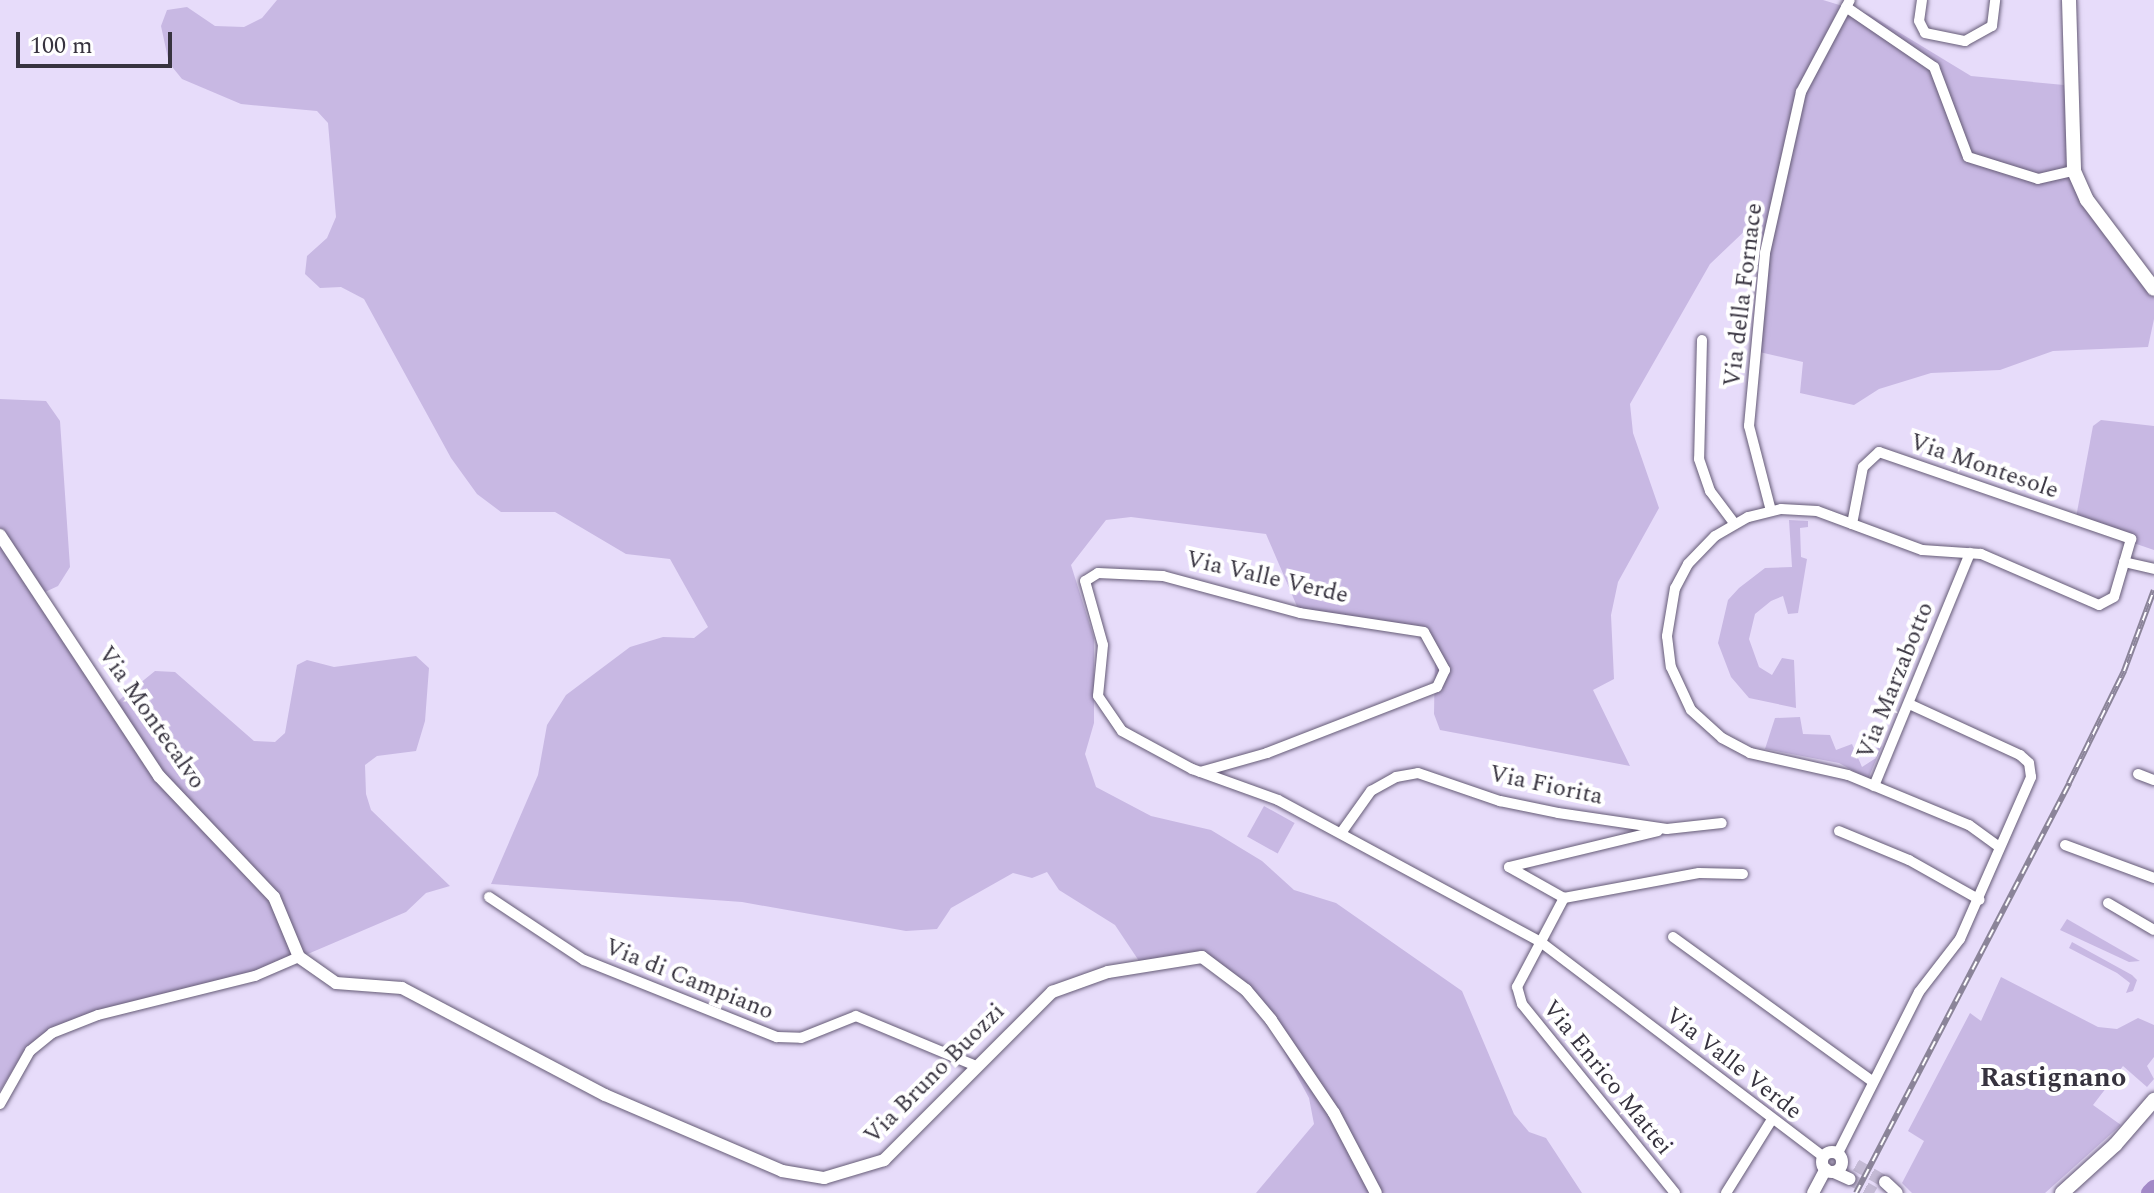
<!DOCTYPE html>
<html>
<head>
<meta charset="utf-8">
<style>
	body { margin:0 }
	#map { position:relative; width:2154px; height:1193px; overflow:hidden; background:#e7dcfa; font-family:Spectral,serif }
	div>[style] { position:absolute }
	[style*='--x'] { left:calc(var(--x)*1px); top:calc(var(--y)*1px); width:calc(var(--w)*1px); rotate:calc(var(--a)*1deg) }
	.green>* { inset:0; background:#c8b8e3; transform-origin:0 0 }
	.river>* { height:18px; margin:-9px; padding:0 9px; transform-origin:9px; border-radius:9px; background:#a289c7 }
	.tertiary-tunnel>* { height:12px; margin-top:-6px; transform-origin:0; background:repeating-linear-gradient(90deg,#c4bad5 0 12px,transparent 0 18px) }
	.roads { filter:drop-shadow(0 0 2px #655b76) drop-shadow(0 0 2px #655b76) }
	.minor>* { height:10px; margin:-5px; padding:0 5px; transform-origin:5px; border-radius:5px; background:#fff }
	.tertiary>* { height:12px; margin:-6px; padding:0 6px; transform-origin:6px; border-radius:6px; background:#fff }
	.tertiary>.ring { margin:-6px; padding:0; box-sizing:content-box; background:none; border:12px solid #fff; border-radius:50% }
	.secondary>* { height:14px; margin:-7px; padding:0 7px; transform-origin:7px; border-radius:7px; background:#fff }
	.rail>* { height:6px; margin-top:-3px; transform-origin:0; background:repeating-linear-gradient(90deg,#fff 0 9px,#8b8499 0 18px); box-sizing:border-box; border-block:2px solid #8b8499 }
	span { translate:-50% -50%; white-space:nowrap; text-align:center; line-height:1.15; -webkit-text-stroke:8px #fff; paint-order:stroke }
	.street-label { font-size:24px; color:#37333f }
	.quarter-label { font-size:28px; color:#37333f; font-weight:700 }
	.scale { position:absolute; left:16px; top:32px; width:156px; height:36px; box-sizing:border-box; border:4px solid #37333f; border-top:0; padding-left:10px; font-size:24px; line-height:28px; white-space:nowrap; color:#37333f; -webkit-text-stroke:6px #fff; paint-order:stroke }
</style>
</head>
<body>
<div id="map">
	<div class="green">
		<div style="clip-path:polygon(277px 0,1823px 0,1869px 14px,1971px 76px,2064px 85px,2079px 183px,2154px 297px,2154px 319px,2148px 347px,2053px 351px,2000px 370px,1931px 373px,1879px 389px,1854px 405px,1800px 393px,1803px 362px,1755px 351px,1767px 239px,1752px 224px,1710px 264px,1630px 404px,1633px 433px,1659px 508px,1618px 582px,1611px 615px,1614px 679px,1593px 690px,1630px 766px,1440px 730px,1434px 714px,1435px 656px,1422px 637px,1399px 628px,1347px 628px,1299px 611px,1266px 534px,1131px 517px,1106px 520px,1071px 565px,1094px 638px,1094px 723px,1085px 754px,1096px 787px,1151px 816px,1211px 830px,1262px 861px,1294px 890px,1336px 903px,1462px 991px,1514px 1114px,1529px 1132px,1546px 1138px,1582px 1193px,1256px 1193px,1314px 1124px,1309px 1098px,1273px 1031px,1224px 974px,1205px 962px,1143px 967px,1115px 925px,1059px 890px,1047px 872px,1032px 878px,1013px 873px,951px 908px,937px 929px,906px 931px,742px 902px,491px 884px,538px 775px,547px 725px,566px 695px,630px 647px,663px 637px,694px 638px,708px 627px,670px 559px,626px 554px,555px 512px,501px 512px,477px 494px,451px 458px,364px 299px,341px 287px,320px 288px,305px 274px,307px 256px,327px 238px,336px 217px,328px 123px,317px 111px,241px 104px,182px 79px,169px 63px,161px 26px,167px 10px,187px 7px,215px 26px,244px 27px,262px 18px)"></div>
		<div style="clip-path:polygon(0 399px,46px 401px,60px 421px,70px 567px,58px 586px,43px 593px,113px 705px,155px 671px,175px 672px,254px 741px,275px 742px,285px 733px,297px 665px,307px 660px,334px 667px,416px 656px,429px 668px,425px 721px,416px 751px,377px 756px,365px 765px,366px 794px,371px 810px,450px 886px,426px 893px,406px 912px,282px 965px,70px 1021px,24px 1051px,0 1091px)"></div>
		<div style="clip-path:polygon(2101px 420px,2154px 426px,2154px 550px,2075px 523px,2093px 426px)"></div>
		<div style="clip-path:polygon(1789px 520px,1808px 521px,1808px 527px,1800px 528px,1801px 557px,1807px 559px,1798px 613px,1788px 614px,1783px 596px,1771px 601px,1755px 614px,1749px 639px,1759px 667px,1772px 675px,1782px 658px,1794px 660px,1796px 708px,1749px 698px,1731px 677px,1718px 643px,1728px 600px,1739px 588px,1765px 568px,1792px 567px)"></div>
		<div style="clip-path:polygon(1800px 717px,1803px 734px,1830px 735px,1836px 750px,1852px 744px,1862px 767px,1876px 758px,1871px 751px,1882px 746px,1868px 779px,1839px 763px,1765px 749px,1775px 718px)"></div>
		<div style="left:1264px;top:806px;width:35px;height:35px;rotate:29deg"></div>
		<div style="clip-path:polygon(2067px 919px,2140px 961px,2129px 962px,2060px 930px)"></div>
		<div style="clip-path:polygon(2072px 942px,2132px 975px,2137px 980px,2133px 991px,2126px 993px,2130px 983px,2117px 973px,2069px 948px)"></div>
		<div style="clip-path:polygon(2001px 977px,2098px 1027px,2117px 1029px,2138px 1018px,2154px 1025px,2154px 1057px,2147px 1066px,2154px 1079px,2147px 1087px,2123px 1066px,2093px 1105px,2121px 1125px,2045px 1193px,1912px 1193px,1902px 1183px,1924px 1141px,1908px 1131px,1970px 1013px,1981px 1021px)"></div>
	</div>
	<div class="river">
		<div style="--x:2150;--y:1193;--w:6;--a:-45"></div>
	</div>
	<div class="tertiary-tunnel">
		<div style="--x:1856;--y:1165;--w:34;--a:30"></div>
		<div style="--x:1850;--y:1179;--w:28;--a:30"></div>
	</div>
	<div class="roads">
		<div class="minor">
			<div style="--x:1922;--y:0;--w:21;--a:98"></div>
			<div style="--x:1919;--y:21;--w:13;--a:63"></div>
			<div style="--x:1925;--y:33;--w:41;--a:11.3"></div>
			<div style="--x:1965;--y:41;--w:31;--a:-29"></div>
			<div style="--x:1992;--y:26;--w:26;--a:-83"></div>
			<div style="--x:1846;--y:7;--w:107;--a:34.3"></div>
			<div style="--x:1934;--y:67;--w:96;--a:69.3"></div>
			<div style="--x:1968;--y:157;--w:73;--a:17.4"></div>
			<div style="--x:2038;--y:179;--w:37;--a:-13"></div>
			<div style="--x:1702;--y:340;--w:119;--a:91.4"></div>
			<div style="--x:1699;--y:459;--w:34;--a:71"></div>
			<div style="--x:1710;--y:491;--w:40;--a:53"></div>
			<div style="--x:1771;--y:511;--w:88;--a:-104.5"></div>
			<div style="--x:1749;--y:426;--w:174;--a:-84.7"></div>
			<div style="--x:1765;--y:253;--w:165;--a:-77.4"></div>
			<div style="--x:1801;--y:92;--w:104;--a:-62"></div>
			<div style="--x:1852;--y:524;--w:58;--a:-79.1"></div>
			<div style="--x:1863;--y:467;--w:22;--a:-43"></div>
			<div style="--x:1879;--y:452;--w:267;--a:19"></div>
			<div style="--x:2131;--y:539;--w:60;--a:106.3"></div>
			<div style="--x:2114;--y:597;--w:17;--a:152"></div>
			<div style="--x:2099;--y:605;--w:129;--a:-156.6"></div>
			<div style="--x:1981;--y:554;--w:59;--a:-176.1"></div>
			<div style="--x:1922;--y:550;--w:112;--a:-159.6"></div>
			<div style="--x:1817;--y:511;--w:36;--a:-177"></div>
			<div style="--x:1781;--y:509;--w:34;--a:166"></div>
			<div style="--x:1748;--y:517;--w:38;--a:150"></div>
			<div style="--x:1715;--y:536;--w:39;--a:134"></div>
			<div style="--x:1688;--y:564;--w:27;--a:118"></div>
			<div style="--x:1675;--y:588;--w:49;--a:99.5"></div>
			<div style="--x:1667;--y:636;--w:31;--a:83"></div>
			<div style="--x:1671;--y:667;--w:47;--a:65.1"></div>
			<div style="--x:1691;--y:710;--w:42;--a:42.1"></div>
			<div style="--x:1722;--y:738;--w:32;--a:28"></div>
			<div style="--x:1750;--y:753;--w:100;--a:12.7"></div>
			<div style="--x:1848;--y:775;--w:131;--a:22.5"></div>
			<div style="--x:1969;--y:825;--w:37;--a:36"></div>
			<div style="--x:2124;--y:562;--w:31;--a:13"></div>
			<div style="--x:1200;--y:772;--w:70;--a:-15.8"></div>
			<div style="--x:1267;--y:753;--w:182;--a:-21.2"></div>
			<div style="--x:1437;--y:687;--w:19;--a:-65"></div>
			<div style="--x:1445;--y:670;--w:43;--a:-118.9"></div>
			<div style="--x:1424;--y:632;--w:125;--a:-171.3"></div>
			<div style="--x:1300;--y:613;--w:142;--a:-164.9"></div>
			<div style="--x:1163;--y:576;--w:65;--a:-177.4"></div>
			<div style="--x:1098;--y:573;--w:15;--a:148"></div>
			<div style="--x:1085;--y:581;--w:66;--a:74.3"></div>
			<div style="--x:1103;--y:645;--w:51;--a:95.6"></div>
			<div style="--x:1098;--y:696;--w:42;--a:55.6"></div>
			<div style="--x:1122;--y:731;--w:80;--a:28.5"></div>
			<div style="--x:1192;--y:769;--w:91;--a:19.8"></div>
			<div style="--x:1278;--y:800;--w:300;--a:28.4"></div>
			<div style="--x:1542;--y:943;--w:353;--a:37.2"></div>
			<div style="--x:2138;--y:774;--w:17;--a:21"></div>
			<div style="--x:1874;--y:786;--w:252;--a:-67.6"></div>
			<div style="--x:1839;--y:831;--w:76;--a:22.5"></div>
			<div style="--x:1909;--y:860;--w:81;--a:29.4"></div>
			<div style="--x:1341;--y:833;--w:52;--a:-54.5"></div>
			<div style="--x:1371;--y:791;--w:29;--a:-29"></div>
			<div style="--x:1396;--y:777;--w:22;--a:-10"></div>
			<div style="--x:1418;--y:773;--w:87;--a:18.9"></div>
			<div style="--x:1500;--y:801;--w:59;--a:11.7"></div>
			<div style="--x:1558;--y:813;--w:110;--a:8.4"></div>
			<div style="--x:1667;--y:829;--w:55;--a:-6.2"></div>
			<div style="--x:2065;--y:845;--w:95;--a:20.3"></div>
			<div style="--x:489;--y:897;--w:114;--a:33.6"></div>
			<div style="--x:584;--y:960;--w:208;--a:21.8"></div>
			<div style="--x:777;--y:1037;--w:24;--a:2"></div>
			<div style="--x:801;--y:1038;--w:59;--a:-21.8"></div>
			<div style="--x:856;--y:1016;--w:128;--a:22.6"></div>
			<div style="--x:1564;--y:898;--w:63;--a:-150.6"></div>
			<div style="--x:1509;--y:867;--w:153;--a:-13.6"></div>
			<div style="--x:2108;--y:903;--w:53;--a:30.4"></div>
			<div style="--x:1673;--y:937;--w:247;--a:35.9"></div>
			<div style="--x:0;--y:1104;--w:61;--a:-60.5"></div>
			<div style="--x:30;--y:1051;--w:28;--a:-39"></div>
			<div style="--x:52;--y:1033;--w:49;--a:-21.4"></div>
			<div style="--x:98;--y:1015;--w:162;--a:-14"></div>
			<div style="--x:255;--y:976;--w:48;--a:-23.4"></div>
			<div style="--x:1838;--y:1153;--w:180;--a:-63.3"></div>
			<div style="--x:1919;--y:992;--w:67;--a:-52.3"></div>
			<div style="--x:1960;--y:939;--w:177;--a:-66.3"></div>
			<div style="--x:2031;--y:777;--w:14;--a:-98"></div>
			<div style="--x:2029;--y:763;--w:12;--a:-138"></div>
			<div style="--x:2020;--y:755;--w:122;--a:-155.3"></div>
			<div style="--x:1675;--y:1193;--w:243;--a:-129"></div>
			<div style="--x:1522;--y:1004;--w:18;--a:-106"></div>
			<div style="--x:1517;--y:987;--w:101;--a:-62.2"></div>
			<div style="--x:1564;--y:898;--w:137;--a:-10.5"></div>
			<div style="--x:1699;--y:873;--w:44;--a:1.3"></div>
			<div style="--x:1726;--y:1193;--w:85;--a:-58"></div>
		</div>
		<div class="tertiary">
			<div style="--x:0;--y:535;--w:289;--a:56.6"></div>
			<div style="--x:159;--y:776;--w:167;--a:46.5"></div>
			<div style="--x:274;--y:897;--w:65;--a:67.4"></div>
			<div style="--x:299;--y:957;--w:45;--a:35.1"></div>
			<div style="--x:336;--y:983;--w:66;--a:4.3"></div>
			<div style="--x:402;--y:988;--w:229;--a:27.8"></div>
			<div style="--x:605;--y:1095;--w:193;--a:23.2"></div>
			<div style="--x:782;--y:1171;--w:43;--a:9.5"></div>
			<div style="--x:824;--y:1178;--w:63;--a:-16.7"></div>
			<div style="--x:884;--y:1160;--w:238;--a:-45"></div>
			<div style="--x:1052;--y:992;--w:59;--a:-19.7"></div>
			<div style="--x:1108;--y:972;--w:95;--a:-9.1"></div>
			<div style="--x:1202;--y:957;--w:55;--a:36.9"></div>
			<div style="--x:1246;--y:990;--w:39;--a:50"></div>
			<div style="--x:1271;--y:1020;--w:112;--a:55.9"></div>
			<div style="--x:1334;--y:1113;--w:90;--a:62.3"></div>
			<div class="ring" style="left:1822px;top:1152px;width:8px;height:8px"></div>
			<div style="--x:1834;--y:1172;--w:17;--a:24"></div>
			<div style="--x:1885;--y:1182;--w:16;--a:43"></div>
			<div style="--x:1813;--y:1193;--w:27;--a:-62"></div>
		</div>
		<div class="secondary">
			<div style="--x:2069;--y:0;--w:171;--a:88.3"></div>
			<div style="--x:2074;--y:171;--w:32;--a:66"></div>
			<div style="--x:2087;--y:200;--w:111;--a:53"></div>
			<div style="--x:2062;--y:1193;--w:72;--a:-42.2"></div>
			<div style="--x:2115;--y:1145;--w:60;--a:-49.1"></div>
		</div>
	</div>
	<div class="rail">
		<div style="--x:1856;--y:1193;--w:462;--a:-62.5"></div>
		<div style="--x:2069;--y:783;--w:125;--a:-63.8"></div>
		<div style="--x:2124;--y:671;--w:86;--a:-69.7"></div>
	</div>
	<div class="street-label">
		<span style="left:1744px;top:295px;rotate:-83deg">Via della Fornace</span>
		<span style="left:1984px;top:467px;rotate:19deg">Via Montesole</span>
		<span style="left:1267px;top:578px;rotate:13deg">Via Valle Verde</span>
		<span style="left:1896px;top:681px;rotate:-68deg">Via Marzabotto</span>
		<span style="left:151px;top:718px;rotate:55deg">Via Montecalvo</span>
		<span style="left:1546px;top:786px;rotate:12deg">Via Fiorita</span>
		<span style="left:689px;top:980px;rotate:22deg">Via di Campiano</span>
		<span style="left:1733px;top:1064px;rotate:38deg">Via Valle Verde</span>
		<span style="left:935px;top:1074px;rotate:-45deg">Via Bruno Buozzi</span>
		<span style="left:1607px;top:1078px;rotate:51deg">Via Enrico Mattei</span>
	</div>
	<div class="quarter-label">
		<span style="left:2053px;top:1078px">Rastignano</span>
	</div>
	<div class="scale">100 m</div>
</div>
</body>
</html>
